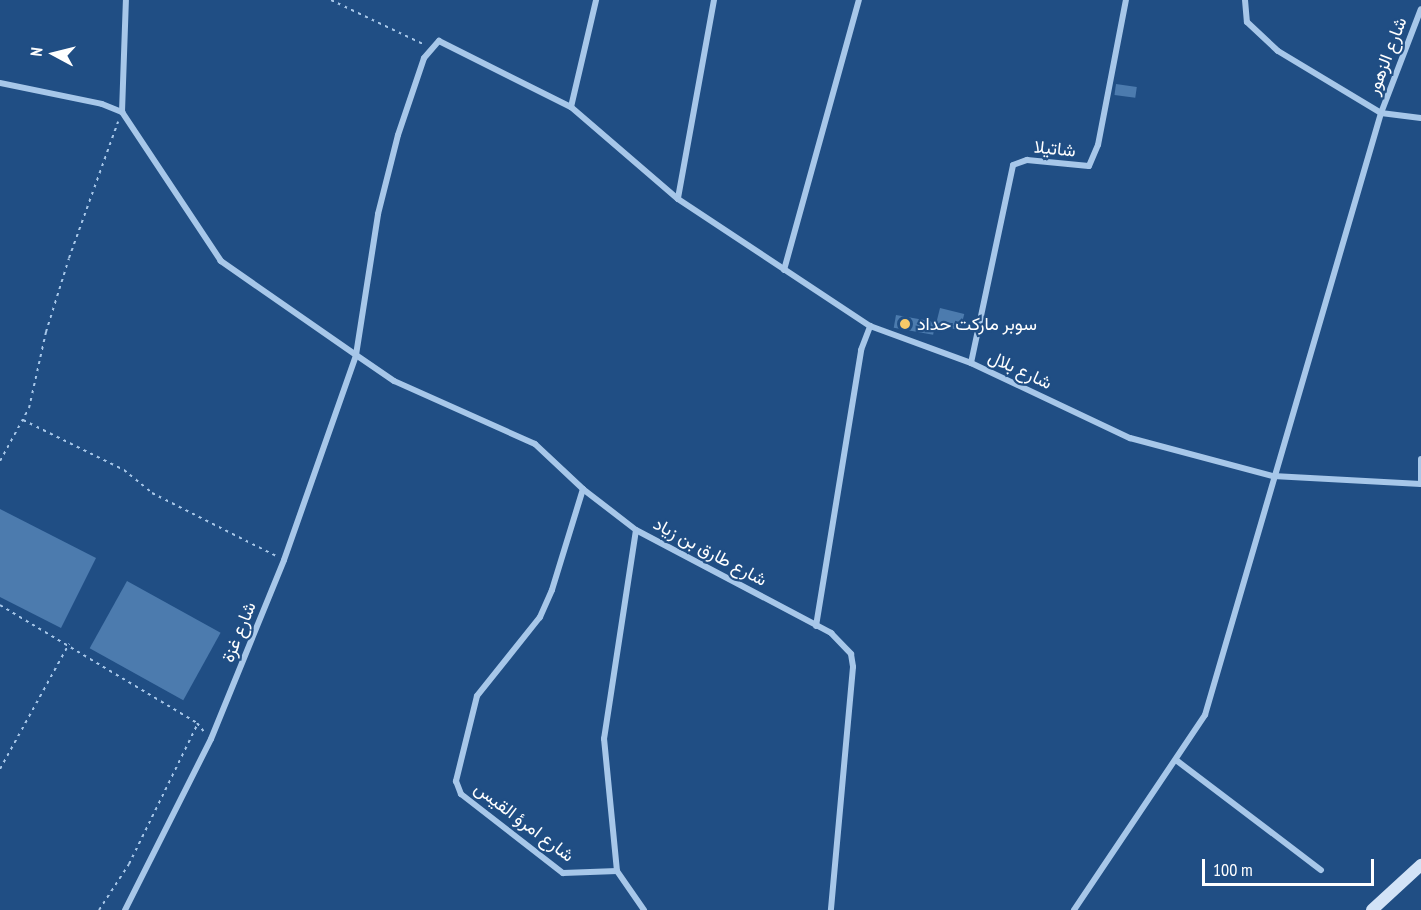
<!DOCTYPE html>
<html>
<head>
<meta charset="utf-8">
<style>
	body { margin:0 }
	#map { position:relative; width:1421px; height:910px; overflow:hidden; background:#204e84; font-family:"PT Sans Narrow",Vazirmatn,sans-serif }
	div>[style] { position:absolute }
	[style*='--x'] { left:calc(var(--x)*1px); top:calc(var(--y)*1px); width:calc(var(--w)*1px); rotate:calc(var(--a)*1deg) }
	.building>* { inset:0; background:#4c7bae; transform-origin:0 0 }
	.path>* { height:2px; margin-top:-1px; transform-origin:0; background:repeating-linear-gradient(90deg,#a7c7e9 0 3px,transparent 0 7.5px) }
	.minor>* { height:6px; margin:-3px; padding:0 3px; transform-origin:3px; border-radius:3px; background:#a7c7e9 }
	.secondary>* { height:12px; margin:-6px; padding:0 6px; transform-origin:6px; border-radius:6px; background:#d2e3f7 }
	.dots>* { width:16px; height:16px; translate:-50% -50%; box-sizing:border-box; border:3px solid #204e84; border-radius:50% }
	span { translate:-50% -50%; white-space:nowrap; text-align:center; line-height:1.15; -webkit-text-stroke:4.5px #204e84; paint-order:stroke }
	.street-label { font-size:18px; color:#fff }
	.poi-label { font-size:18px; color:#fff }
	.left { translate:0 -50%; text-align:left }
	.north { position:absolute; left:24px; top:24px; width:60px; height:60px; -webkit-text-stroke:4px #204e84; paint-order:stroke; rotate:277deg; font-size:16px; font-weight:700; line-height:24px; text-align:center; color:#fff }
	.north::after { content:''; display:block; margin:auto; width:21px; height:27px; background:#fff; clip-path:polygon(50% 0,100% 100%,50% 72%,0 100%) }
	.scale { position:absolute; left:1202px; top:859px; width:172px; height:27px; box-sizing:border-box; border:3px solid #fff; border-top:0; padding-left:8px; font-size:18px; line-height:21px; white-space:nowrap; color:#fff; -webkit-text-stroke:4px #204e84; paint-order:stroke }
</style>
</head>
<body>
<div id="map">
	<div class="building">
		<div style="left:1116px;top:84px;width:21px;height:11px;rotate:8deg"></div>
		<div style="left:940px;top:308px;width:25px;height:17px;rotate:14deg"></div>
		<div style="left:896px;top:315px;width:40px;height:13px;rotate:10deg"></div>
		<div style="clip-path:polygon(0 509px,96px 558px,61px 628px,0 597px)"></div>
		<div style="left:127px;top:581px;width:107px;height:77px;rotate:29deg"></div>
	</div>
	<div class="path">
		<div style="--x:331;--y:0;--w:104;--a:25.6"></div>
		<div style="--x:23;--y:420;--w:113;--a:26.3"></div>
		<div style="--x:124;--y:470;--w:36;--a:39"></div>
		<div style="--x:152;--y:493;--w:139;--a:26.9"></div>
		<div style="--x:0;--y:461;--w:60;--a:-61.3"></div>
		<div style="--x:29;--y:408;--w:78;--a:-77.4"></div>
		<div style="--x:46;--y:332;--w:77;--a:-72.7"></div>
		<div style="--x:69;--y:258;--w:145;--a:-70.2"></div>
		<div style="--x:0;--y:605;--w:230;--a:30.9"></div>
		<div style="--x:197;--y:723;--w:13;--a:51"></div>
		<div style="--x:0;--y:769;--w:143;--a:-61.1"></div>
		<div style="--x:99;--y:910;--w:55;--a:-56.9"></div>
		<div style="--x:129;--y:864;--w:155;--a:-63.9"></div>
	</div>
	<div class="minor">
		<div style="--x:714;--y:0;--w:202;--a:100.3"></div>
		<div style="--x:678;--y:199;--w:230;--a:33.5"></div>
		<div style="--x:1245;--y:0;--w:22;--a:85"></div>
		<div style="--x:1247;--y:22;--w:42;--a:43.1"></div>
		<div style="--x:1278;--y:51;--w:120;--a:31"></div>
		<div style="--x:1381;--y:113;--w:40;--a:7.1"></div>
		<div style="--x:0;--y:83;--w:104;--a:11.6"></div>
		<div style="--x:102;--y:104;--w:22;--a:22"></div>
		<div style="--x:571;--y:107;--w:110;--a:-76.8"></div>
		<div style="--x:784;--y:270;--w:280;--a:-74.5"></div>
		<div style="--x:971;--y:363;--w:202;--a:-78"></div>
		<div style="--x:1013;--y:165;--w:15;--a:-20"></div>
		<div style="--x:1027;--y:160;--w:62;--a:5.5"></div>
		<div style="--x:1089;--y:166;--w:23;--a:-67"></div>
		<div style="--x:1098;--y:145;--w:148;--a:-79.1"></div>
		<div style="--x:1421;--y:484;--w:25;--a:-90"></div>
		<div style="--x:583;--y:489;--w:106;--a:107.1"></div>
		<div style="--x:552;--y:590;--w:30;--a:114"></div>
		<div style="--x:540;--y:617;--w:101;--a:128.6"></div>
		<div style="--x:477;--y:696;--w:88;--a:103.9"></div>
		<div style="--x:456;--y:781;--w:14;--a:69"></div>
		<div style="--x:461;--y:794;--w:129;--a:37.8"></div>
		<div style="--x:563;--y:873;--w:54;--a:-2.1"></div>
		<div style="--x:636;--y:530;--w:67;--a:-142.3"></div>
		<div style="--x:583;--y:489;--w:66;--a:-136.8"></div>
		<div style="--x:535;--y:444;--w:154;--a:-155.9"></div>
		<div style="--x:394;--y:381;--w:46;--a:-145.6"></div>
		<div style="--x:356;--y:355;--w:143;--a:-81.1"></div>
		<div style="--x:378;--y:214;--w:81;--a:-75.8"></div>
		<div style="--x:398;--y:135;--w:81;--a:-71.3"></div>
		<div style="--x:424;--y:58;--w:23;--a:-49"></div>
		<div style="--x:439;--y:41;--w:148;--a:26.6"></div>
		<div style="--x:571;--y:107;--w:141;--a:40.7"></div>
		<div style="--x:816;--y:626;--w:280;--a:-80.7"></div>
		<div style="--x:861;--y:350;--w:26;--a:-69"></div>
		<div style="--x:870;--y:326;--w:108;--a:20.1"></div>
		<div style="--x:971;--y:363;--w:176;--a:25.3"></div>
		<div style="--x:1130;--y:438;--w:148;--a:14.9"></div>
		<div style="--x:1273;--y:476;--w:148;--a:3.1"></div>
		<div style="--x:1176;--y:760;--w:182;--a:37.2"></div>
		<div style="--x:125;--y:910;--w:191;--a:-63.3"></div>
		<div style="--x:211;--y:739;--w:193;--a:-67.8"></div>
		<div style="--x:284;--y:560;--w:217;--a:-70.6"></div>
		<div style="--x:356;--y:355;--w:165;--a:-145.2"></div>
		<div style="--x:221;--y:261;--w:179;--a:-123.6"></div>
		<div style="--x:122;--y:112;--w:112;--a:-88"></div>
		<div style="--x:644;--y:910;--w:47;--a:-124.7"></div>
		<div style="--x:617;--y:871;--w:133;--a:-95.6"></div>
		<div style="--x:604;--y:739;--w:211;--a:-81.3"></div>
		<div style="--x:636;--y:530;--w:221;--a:27.8"></div>
		<div style="--x:831;--y:633;--w:29;--a:46"></div>
		<div style="--x:851;--y:654;--w:13;--a:81"></div>
		<div style="--x:853;--y:667;--w:244;--a:95.2"></div>
		<div style="--x:1074;--y:910;--w:235;--a:-56.1"></div>
		<div style="--x:1205;--y:715;--w:627;--a:-73.7"></div>
		<div style="--x:1381;--y:113;--w:111;--a:-69"></div>
	</div>
	<div class="secondary">
		<div style="--x:1372;--y:910;--w:67;--a:-42.6"></div>
	</div>
	<div class="dots">
		<div style="left:905px;top:324px;background:#f7c967"></div>
	</div>
	<div class="street-label">
		<span style="left:1387px;top:56px;rotate:-69deg">شارع الزهور</span>
		<span style="left:1055px;top:149px;rotate:6deg">شاتيلا</span>
		<span style="left:1020px;top:370px;rotate:25deg">شارع بلال</span>
		<span style="left:710px;top:552px;rotate:28deg">شارع طارق بن زياد</span>
		<span style="left:239px;top:632px;rotate:-68deg">شارع غزة</span>
		<span style="left:524px;top:822px;rotate:37deg">شارع امرؤ القيس</span>
	</div>
	<div class="poi-label">
		<span class="left" style="left:917px;top:324px">سوبر ماركت حداد</span>
	</div>
	<div class="north">N</div>
	<div class="scale">100 m</div>
</div>
</body>
</html>
